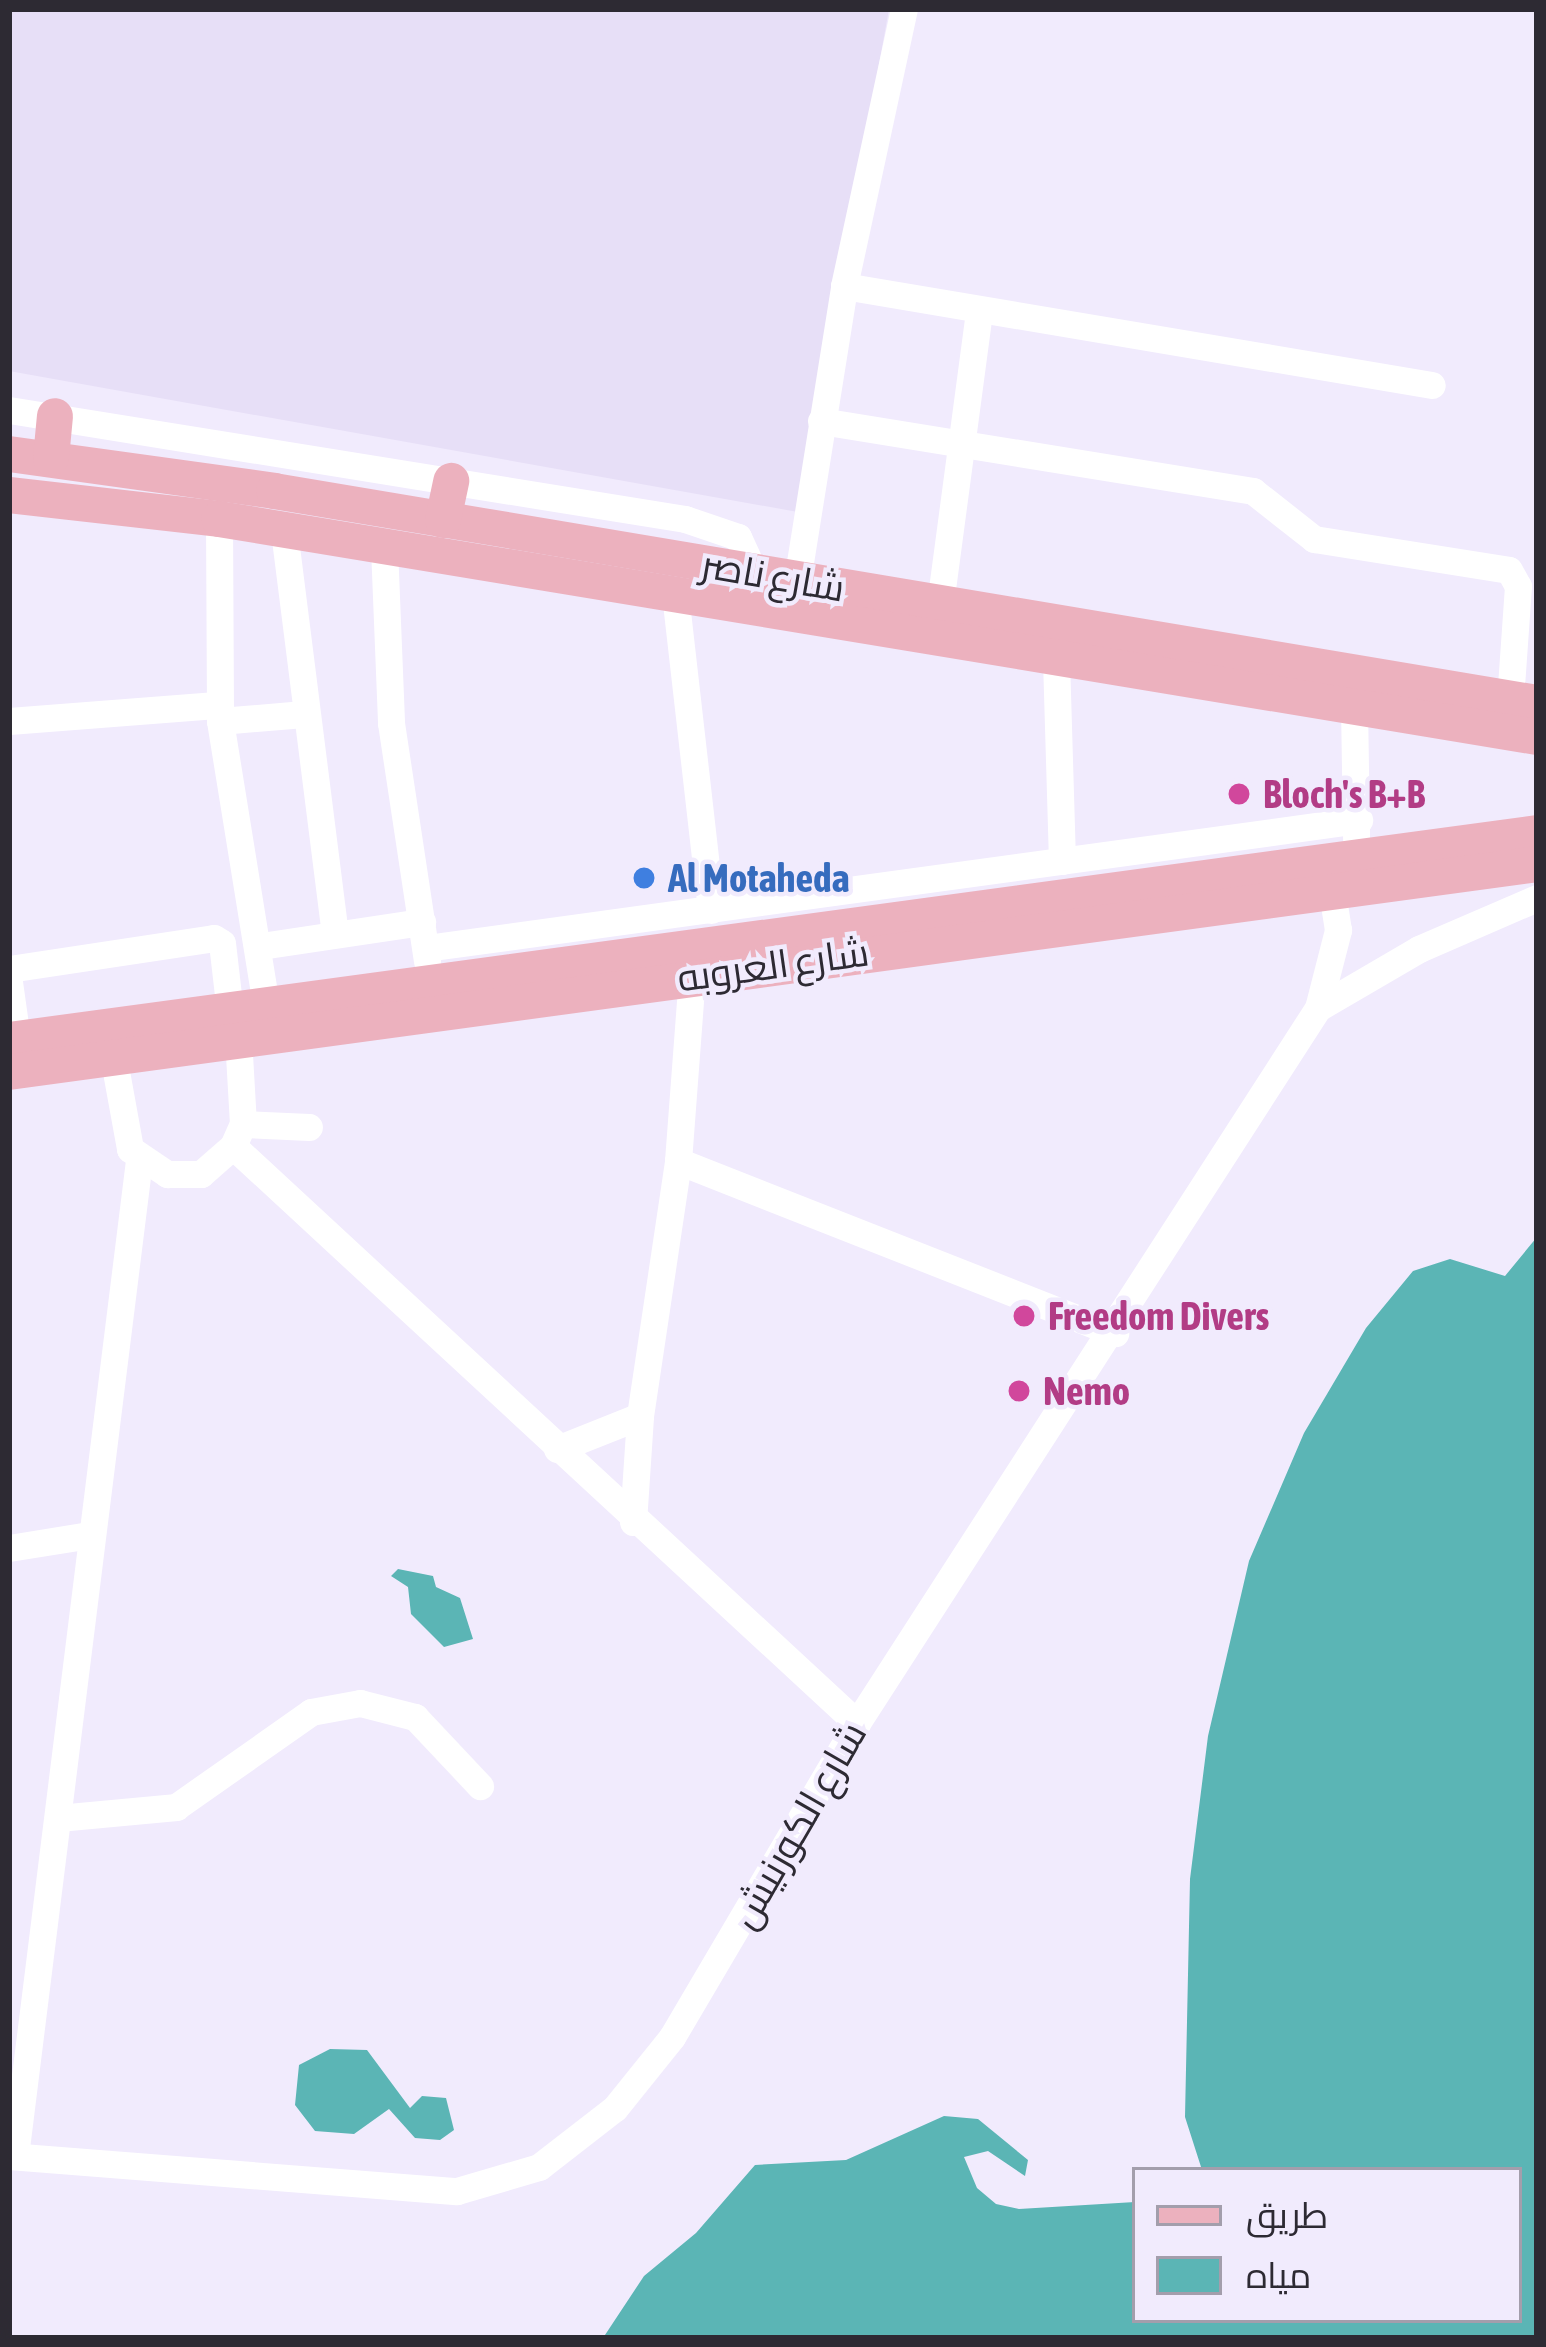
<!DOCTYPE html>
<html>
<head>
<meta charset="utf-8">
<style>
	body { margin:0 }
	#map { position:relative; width:1546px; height:2347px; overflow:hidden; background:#f1ebfd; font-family:"Asap Condensed",Cairo,sans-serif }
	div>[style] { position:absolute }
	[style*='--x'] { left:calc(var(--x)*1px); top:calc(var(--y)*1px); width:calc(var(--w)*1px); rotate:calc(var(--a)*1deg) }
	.built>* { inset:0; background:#e7dff7 }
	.water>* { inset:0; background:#5bb5b5 }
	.minor>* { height:27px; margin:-13.5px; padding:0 13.5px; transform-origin:13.5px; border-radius:13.5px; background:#fff }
	.major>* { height:36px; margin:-18px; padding:0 18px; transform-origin:18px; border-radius:18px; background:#ecb1be }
	.dots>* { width:33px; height:33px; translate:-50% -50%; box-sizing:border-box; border:6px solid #f1ebfd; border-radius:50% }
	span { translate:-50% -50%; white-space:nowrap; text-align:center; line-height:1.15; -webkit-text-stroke:9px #f1ebfd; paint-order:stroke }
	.street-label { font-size:39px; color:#2d2a33 }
	.hotel-label { font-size:39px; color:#b23c85; font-weight:700 }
	.left { translate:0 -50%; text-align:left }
	.shop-label { font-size:39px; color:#366cbe; font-weight:700 }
	.frame { position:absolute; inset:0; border:12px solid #2d2a33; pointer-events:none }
	.legend { position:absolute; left:1132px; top:2167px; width:390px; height:156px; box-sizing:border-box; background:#f1ebfd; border:3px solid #a39eac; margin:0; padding:15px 21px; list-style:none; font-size:36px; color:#2d2a33 }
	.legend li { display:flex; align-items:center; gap:24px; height:60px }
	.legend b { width:60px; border:3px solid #a39eac }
</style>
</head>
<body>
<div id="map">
	<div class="built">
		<div style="clip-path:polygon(9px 9px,889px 9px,798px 512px,9px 371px)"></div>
	</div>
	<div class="water">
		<div style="clip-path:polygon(1537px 1237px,1537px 2338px,603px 2338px,644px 2276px,696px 2233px,755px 2165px,846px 2160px,944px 2116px,978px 2119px,1028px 2160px,1025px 2176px,988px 2151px,964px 2157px,977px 2188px,996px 2204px,1019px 2209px,1135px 2202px,1135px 2320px,1519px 2320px,1519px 2170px,1202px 2170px,1185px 2117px,1190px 1879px,1208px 1736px,1249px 1561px,1304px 1433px,1366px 1328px,1413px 1271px,1450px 1259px,1505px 1276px)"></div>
		<div style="clip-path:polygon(398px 1569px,433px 1576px,436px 1587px,460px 1598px,473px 1639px,444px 1647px,411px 1614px,408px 1587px,391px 1576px)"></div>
		<div style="clip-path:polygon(330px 2049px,367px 2050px,410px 2108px,422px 2096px,446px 2098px,454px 2130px,440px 2140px,415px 2138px,389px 2109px,354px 2134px,315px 2131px,295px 2105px,299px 2065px)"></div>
	</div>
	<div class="minor">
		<div style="--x:844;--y:286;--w:596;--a:9.56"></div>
		<div style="--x:9;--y:410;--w:685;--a:9.16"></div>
		<div style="--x:685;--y:519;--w:56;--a:18.8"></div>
		<div style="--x:738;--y:537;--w:41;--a:65.3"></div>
		<div style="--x:821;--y:421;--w:438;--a:9.2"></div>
		<div style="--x:1253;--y:491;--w:78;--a:38.2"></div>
		<div style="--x:1314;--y:539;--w:197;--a:9"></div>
		<div style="--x:1509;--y:570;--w:18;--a:61"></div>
		<div style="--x:1518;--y:586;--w:113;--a:94"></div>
		<div style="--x:219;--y:519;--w:202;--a:89.7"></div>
		<div style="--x:220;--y:721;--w:288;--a:80.8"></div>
		<div style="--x:284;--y:531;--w:405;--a:82.8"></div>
		<div style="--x:384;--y:547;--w:176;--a:87.7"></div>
		<div style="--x:391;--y:723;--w:241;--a:81.4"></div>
		<div style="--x:797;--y:581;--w:299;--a:-80.9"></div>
		<div style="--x:844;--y:286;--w:283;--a:-77.8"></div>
		<div style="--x:675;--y:594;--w:318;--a:83.5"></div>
		<div style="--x:940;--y:604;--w:297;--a:-82.4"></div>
		<div style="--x:1056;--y:659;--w:202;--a:88.3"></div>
		<div style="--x:1354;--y:705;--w:134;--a:89.1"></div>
		<div style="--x:9;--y:721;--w:211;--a:-4.4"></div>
		<div style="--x:220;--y:721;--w:84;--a:-4.8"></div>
		<div style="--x:261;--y:946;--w:163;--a:-8.5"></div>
		<div style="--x:426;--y:948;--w:942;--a:-7.81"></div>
		<div style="--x:9;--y:969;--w:207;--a:-8.6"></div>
		<div style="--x:214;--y:938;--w:9;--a:32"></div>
		<div style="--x:222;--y:943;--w:69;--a:83.4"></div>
		<div style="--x:9;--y:982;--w:58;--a:82"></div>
		<div style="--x:1318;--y:1008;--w:117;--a:-30.3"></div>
		<div style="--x:1419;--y:949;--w:129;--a:-23.4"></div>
		<div style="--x:113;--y:1055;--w:96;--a:79.7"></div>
		<div style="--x:130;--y:1149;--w:45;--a:34"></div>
		<div style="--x:167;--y:1174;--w:34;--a:0"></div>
		<div style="--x:201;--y:1174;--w:43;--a:-41.2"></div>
		<div style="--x:233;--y:1146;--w:24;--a:-66"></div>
		<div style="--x:243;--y:1124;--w:87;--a:-93.3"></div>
		<div style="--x:243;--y:1124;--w:66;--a:2.6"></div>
		<div style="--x:233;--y:1146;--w:850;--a:42.76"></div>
		<div style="--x:678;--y:1161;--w:470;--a:21.5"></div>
		<div style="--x:557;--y:1449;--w:89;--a:-21.7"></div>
		<div style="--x:633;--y:1522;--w:106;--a:-86.2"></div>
		<div style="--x:640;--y:1416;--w:258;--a:-81.5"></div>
		<div style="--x:678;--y:1161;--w:186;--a:-85.7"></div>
		<div style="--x:9;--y:1548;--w:81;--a:-9.2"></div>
		<div style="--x:58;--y:1818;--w:119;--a:-5.3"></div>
		<div style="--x:176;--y:1807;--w:165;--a:-35.1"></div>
		<div style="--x:311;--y:1712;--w:50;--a:-10.4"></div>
		<div style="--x:360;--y:1703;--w:57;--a:14.3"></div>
		<div style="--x:415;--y:1717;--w:95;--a:46.7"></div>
		<div style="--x:9;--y:2156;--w:449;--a:4.5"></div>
		<div style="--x:457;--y:2191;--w:85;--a:-16.3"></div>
		<div style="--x:539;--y:2167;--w:96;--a:-37.8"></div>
		<div style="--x:615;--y:2108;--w:91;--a:-51.2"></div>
		<div style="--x:672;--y:2037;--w:364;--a:-59.5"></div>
		<div style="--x:857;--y:1723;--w:851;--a:-57.19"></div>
		<div style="--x:1318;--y:1008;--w:81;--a:-75.6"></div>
		<div style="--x:1338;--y:930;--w:39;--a:-99"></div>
		<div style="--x:15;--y:2156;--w:1003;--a:-82.9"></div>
	</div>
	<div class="major">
		<div style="--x:9;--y:454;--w:268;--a:7.9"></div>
		<div style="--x:274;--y:491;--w:1281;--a:9.53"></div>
		<div style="--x:51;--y:458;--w:42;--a:-84.6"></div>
		<div style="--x:9;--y:495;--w:211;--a:6.5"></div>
		<div style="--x:219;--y:519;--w:1336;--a:9.39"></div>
		<div style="--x:443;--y:520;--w:40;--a:-78"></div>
		<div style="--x:9;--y:1040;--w:1542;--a:-7.71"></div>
		<div style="--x:9;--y:1072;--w:1542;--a:-7.75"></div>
	</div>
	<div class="dots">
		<div style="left:1239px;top:794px;background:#d1479c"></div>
		<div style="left:644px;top:878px;background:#3f7fe0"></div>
		<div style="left:1024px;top:1316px;background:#d1479c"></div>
		<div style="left:1019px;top:1391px;background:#d1479c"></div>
	</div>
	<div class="street-label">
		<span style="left:773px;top:576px;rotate:10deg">شارع ناصر</span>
		<span style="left:773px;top:965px;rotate:-8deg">شارع العروبه</span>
		<span style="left:798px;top:1825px;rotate:-60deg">شارع الكورنيش</span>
	</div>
	<div class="hotel-label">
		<span class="left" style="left:1263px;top:794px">Bloch's B+B</span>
		<span class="left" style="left:1048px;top:1316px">Freedom Divers</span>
		<span class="left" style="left:1043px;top:1391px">Nemo</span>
	</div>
	<div class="shop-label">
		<span class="left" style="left:668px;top:878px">Al Motaheda</span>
	</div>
	<div class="frame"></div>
	<ul class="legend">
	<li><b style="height:15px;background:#ecb1be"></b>طريق</li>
	<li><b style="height:33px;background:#5bb5b5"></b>مياه</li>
	</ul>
</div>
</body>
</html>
